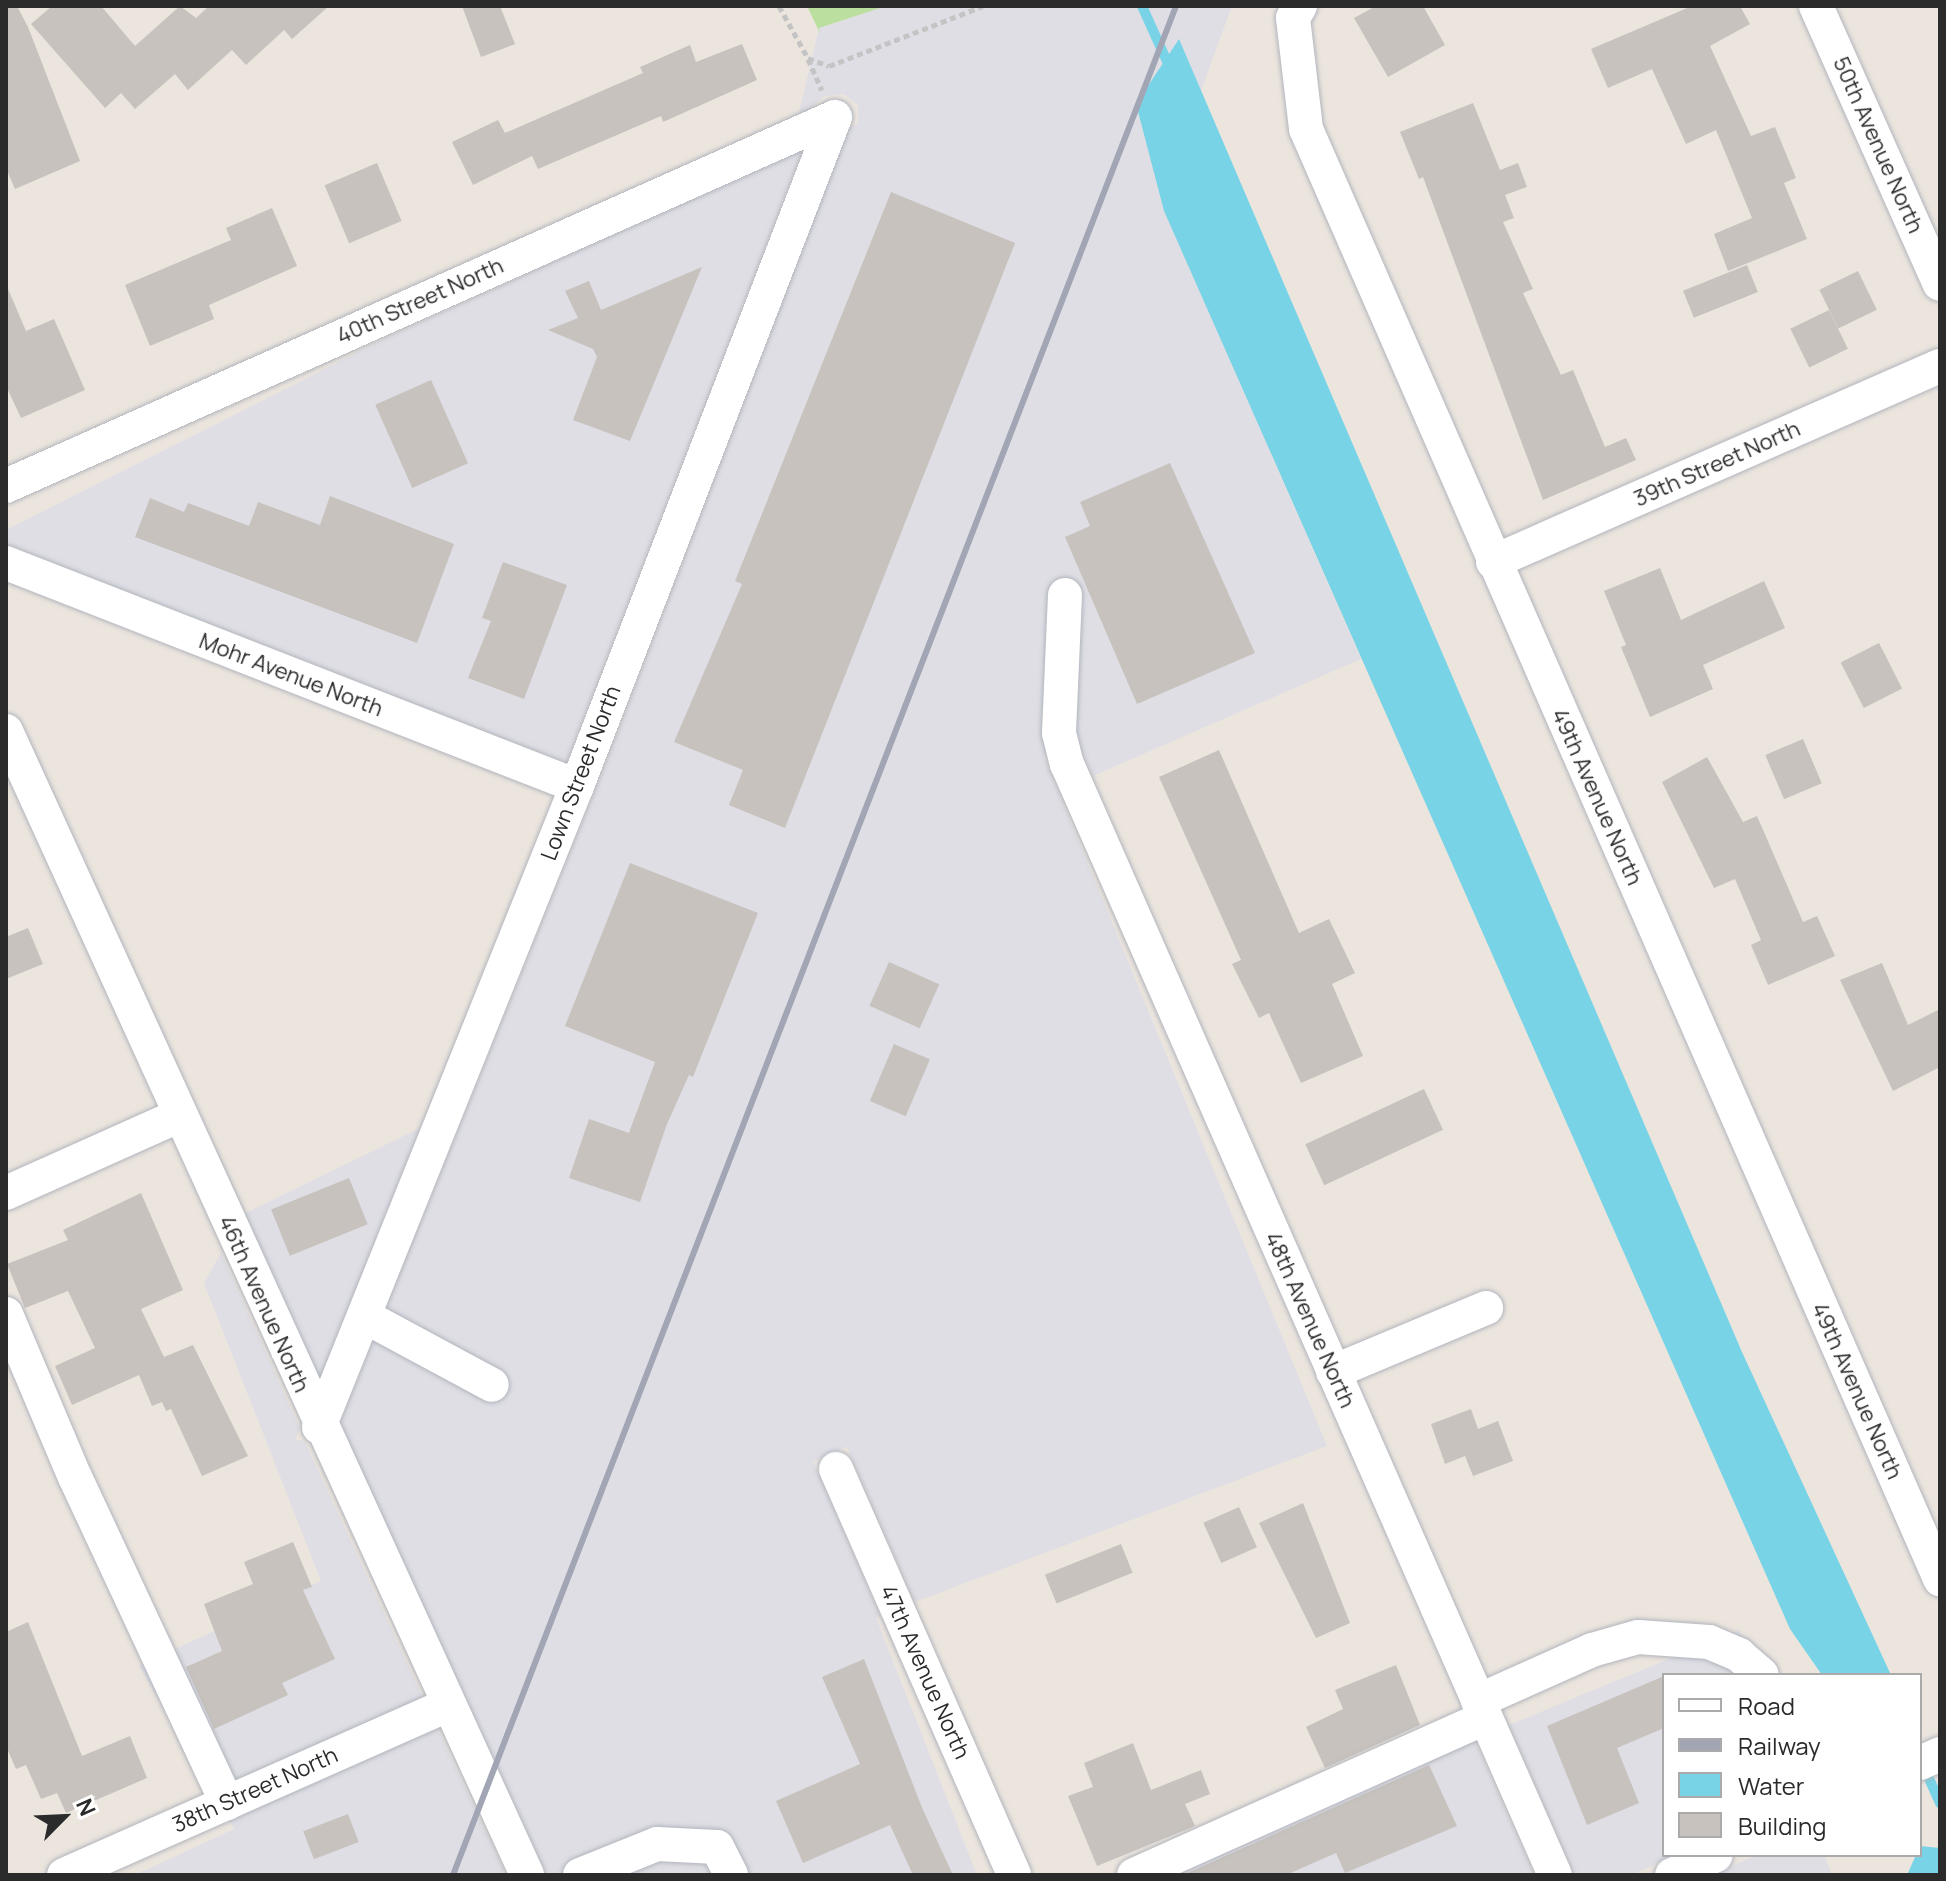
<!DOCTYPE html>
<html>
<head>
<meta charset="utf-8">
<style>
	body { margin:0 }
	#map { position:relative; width:1946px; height:1881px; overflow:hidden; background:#ece5de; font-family:Manrope,sans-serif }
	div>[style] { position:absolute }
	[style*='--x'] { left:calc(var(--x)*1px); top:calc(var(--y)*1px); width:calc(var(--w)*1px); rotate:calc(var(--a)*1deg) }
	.industrial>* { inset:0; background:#dfdee5 }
	.green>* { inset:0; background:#badf9e }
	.water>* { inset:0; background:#78d3e7 }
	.stream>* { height:10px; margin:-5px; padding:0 5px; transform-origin:5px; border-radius:5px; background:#78d3e7 }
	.building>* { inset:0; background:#c7c2bd; transform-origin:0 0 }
	.path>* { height:5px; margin-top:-2.5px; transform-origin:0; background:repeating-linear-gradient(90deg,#c4c4c4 0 6px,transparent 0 10px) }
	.roads { filter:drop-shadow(0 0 2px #b1b5bd) drop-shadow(0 0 2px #b1b5bd) }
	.minor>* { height:34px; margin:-17px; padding:0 17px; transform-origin:17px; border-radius:17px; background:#fff }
	.rail>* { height:6px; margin:-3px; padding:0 3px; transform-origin:3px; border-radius:3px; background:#a1a5b4 }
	span { translate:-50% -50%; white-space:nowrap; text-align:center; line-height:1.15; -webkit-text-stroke:7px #fff; paint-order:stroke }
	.street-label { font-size:22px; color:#2b2b2b }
	.frame { position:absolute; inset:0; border:8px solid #2b2b2b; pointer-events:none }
	.legend { position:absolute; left:1662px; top:1673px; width:260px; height:184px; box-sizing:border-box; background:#fff; border:2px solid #aaa; margin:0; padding:10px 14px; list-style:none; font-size:24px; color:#2b2b2b }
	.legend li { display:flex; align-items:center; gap:16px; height:40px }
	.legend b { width:40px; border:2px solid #aaa }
	.north { position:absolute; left:24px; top:1777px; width:80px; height:80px; -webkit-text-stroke:6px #fff; paint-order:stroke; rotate:66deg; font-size:22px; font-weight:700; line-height:32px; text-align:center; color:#2b2b2b }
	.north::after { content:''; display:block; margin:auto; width:28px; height:36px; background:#2b2b2b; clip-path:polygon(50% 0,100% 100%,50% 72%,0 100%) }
</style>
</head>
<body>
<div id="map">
	<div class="industrial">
		<div style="clip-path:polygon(886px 6px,1232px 6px,1201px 91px,1179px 40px,1136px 104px,1164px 211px,1361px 659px,1093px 776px,1078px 741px,1044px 757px,1327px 1446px,915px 1602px,847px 1447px,813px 1461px,880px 1616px,876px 1618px,977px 1875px,547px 1875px,339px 1425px,601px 777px,849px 128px,858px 124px,858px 105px,844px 94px,824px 96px,797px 121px,819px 28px)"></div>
		<div style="clip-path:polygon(803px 149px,566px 763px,6px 544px,6px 530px,382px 340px)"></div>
		<div style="clip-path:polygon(420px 1128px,319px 1380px,244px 1214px)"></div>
		<div style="clip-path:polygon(221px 1253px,300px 1429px,295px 1439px,305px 1442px,423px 1698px,212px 1791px,139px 1666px,321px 1581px,204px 1283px)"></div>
		<div style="clip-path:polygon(1739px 1630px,1756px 1675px,1664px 1675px,1664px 1855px,1676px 1855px,1631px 1875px,1575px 1875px,1509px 1725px)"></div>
		<div style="clip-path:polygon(437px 1728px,506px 1875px,135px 1875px,234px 1829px,229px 1820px)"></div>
		<div style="clip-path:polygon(1474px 1739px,1534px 1875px,1144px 1875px)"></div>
		<div style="clip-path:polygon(1757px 1855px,1824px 1855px,1832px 1875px,1712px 1875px)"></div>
	</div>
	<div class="green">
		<div style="clip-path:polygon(807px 6px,886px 6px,819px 28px,820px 33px)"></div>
	</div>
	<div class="water">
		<div style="clip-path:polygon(1179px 39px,1742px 1352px,1891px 1675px,1822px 1675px,1790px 1629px,1164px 211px,1136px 104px)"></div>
		<div style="clip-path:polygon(1920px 1846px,1940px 1848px,1940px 1875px,1907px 1875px)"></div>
	</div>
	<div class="stream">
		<div style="--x:1142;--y:6;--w:68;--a:65.7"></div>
		<div style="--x:1923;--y:1765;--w:42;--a:65.9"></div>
	</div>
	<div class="building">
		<div style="clip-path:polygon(6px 6px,17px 6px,28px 27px,80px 161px,15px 189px,6px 168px)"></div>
		<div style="clip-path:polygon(52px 6px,101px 6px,135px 46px,180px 6px,196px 18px,209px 6px,329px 6px,292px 39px,284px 30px,246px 65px,232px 50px,188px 90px,175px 74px,135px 109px,121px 93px,105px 108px,31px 24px)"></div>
		<div style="clip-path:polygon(462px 6px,500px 6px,515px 44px,481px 57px)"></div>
		<div style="clip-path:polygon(1376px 6px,1423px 6px,1445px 45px,1388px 77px,1354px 18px)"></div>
		<div style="clip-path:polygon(1692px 6px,1740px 6px,1750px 24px,1710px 46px,1751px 136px,1775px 127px,1796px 178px,1784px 183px,1807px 239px,1728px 271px,1714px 234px,1752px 218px,1716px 130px,1686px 144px,1652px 69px,1608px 88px,1591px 49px)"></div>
		<div style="clip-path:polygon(742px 44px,757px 80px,663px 122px,661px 116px,538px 169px,532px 156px,473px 185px,452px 142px,498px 120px,505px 133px,643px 73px,640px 67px,690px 45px,696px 62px)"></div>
		<div style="clip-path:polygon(1473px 103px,1500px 170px,1518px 163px,1527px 187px,1505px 195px,1514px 218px,1503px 222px,1533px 289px,1523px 293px,1561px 375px,1573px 370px,1605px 447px,1626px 438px,1636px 460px,1543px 500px,1423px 177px,1419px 179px,1400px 132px)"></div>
		<div style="left:377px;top:163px;width:63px;height:57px;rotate:67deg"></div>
		<div style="clip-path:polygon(891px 192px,1015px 243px,785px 828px,729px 805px,743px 770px,674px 742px,742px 584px,735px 581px)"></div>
		<div style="clip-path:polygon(272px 208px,297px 266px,209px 305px,214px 319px,150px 346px,125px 285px,231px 240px,226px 228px)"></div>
		<div style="left:1747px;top:265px;width:29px;height:69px;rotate:68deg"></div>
		<div style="clip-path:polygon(702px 267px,630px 441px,573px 420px,597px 357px,593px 349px,548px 330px,578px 318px,565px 291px,589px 281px,601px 310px)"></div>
		<div style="left:1858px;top:271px;width:43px;height:43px;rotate:64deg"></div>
		<div style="clip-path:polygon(6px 284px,26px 331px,54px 319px,85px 390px,21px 418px,6px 386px)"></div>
		<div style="left:1829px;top:310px;width:43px;height:43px;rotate:64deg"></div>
		<div style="left:431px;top:380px;width:91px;height:61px;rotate:66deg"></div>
		<div style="clip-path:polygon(1170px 463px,1255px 653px,1137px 704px,1065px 537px,1090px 526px,1080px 502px)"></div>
		<div style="clip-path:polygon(330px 496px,454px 544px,417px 643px,135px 537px,150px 498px,184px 512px,188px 503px,249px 526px,258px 502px,320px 525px)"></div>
		<div style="clip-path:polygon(503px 562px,567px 585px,524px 699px,468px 678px,491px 621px,482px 618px)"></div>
		<div style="clip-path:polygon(1660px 568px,1681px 620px,1764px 581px,1785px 628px,1703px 665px,1713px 689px,1650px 717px,1621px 647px,1626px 645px,1604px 591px)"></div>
		<div style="left:1879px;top:643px;width:51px;height:43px;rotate:63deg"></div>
		<div style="left:1803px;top:739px;width:48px;height:41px;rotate:67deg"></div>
		<div style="clip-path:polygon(1219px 750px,1299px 933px,1329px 919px,1355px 973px,1332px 984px,1363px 1056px,1301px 1083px,1269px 1013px,1259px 1018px,1232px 964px,1241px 960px,1159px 777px)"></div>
		<div style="clip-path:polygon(1707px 757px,1743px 822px,1757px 816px,1803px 922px,1817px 916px,1835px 956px,1768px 985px,1751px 945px,1761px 940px,1735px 879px,1714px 888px,1662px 782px)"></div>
		<div style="clip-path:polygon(630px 863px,758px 913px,693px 1077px,689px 1075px,667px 1124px,640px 1202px,569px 1178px,589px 1119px,629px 1133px,655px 1062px,565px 1026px)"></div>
		<div style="clip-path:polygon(28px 928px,43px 964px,6px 979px,6px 937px)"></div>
		<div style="left:889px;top:962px;width:55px;height:48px;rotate:24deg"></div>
		<div style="clip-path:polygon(1882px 963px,1908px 1025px,1940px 1009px,1940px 1067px,1893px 1091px,1840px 980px)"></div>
		<div style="left:894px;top:1044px;width:39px;height:62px;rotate:23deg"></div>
		<div style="left:1424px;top:1089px;width:45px;height:131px;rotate:65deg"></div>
		<div style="left:349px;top:1178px;width:50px;height:84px;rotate:68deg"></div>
		<div style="clip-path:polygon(141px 1193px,183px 1290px,141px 1309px,164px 1357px,193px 1345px,248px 1456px,202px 1476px,171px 1409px,166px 1411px,162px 1402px,152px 1406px,139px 1375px,72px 1405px,55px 1366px,95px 1348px,68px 1291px,25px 1308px,7px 1264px,68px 1240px,63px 1230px)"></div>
		<div style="clip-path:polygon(1471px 1409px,1478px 1429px,1498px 1421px,1513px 1461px,1473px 1476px,1465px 1456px,1445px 1464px,1431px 1424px)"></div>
		<div style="clip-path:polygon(1303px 1503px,1350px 1623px,1316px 1638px,1259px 1523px)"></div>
		<div style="left:1239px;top:1507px;width:44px;height:39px;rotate:66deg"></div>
		<div style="clip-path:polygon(293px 1542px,312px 1587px,303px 1590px,335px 1659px,282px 1683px,288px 1695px,214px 1729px,186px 1667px,222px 1651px,204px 1604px,253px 1584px,244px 1562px)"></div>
		<div style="left:1121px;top:1544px;width:31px;height:82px;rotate:68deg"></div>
		<div style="clip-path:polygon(28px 1622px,82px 1756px,130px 1736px,147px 1778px,66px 1813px,57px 1793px,41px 1799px,26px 1765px,16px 1769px,6px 1746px,6px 1632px)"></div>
		<div style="clip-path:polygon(864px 1659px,923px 1810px,953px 1875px,913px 1875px,890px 1825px,803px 1863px,776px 1801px,860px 1764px,822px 1677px)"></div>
		<div style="clip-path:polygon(1396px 1665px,1420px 1725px,1325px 1768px,1306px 1727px,1343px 1709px,1335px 1690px)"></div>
		<div style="clip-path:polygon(1664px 1676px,1664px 1728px,1617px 1748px,1639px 1803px,1587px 1825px,1547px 1726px)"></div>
		<div style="clip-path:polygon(1133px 1743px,1151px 1790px,1201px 1770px,1210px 1794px,1185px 1804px,1195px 1826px,1097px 1866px,1068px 1796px,1093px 1787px,1084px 1763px)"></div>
		<div style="clip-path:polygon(1429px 1765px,1457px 1826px,1345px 1873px,1336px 1853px,1286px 1875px,1183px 1875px)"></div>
		<div style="left:348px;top:1814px;width:30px;height:48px;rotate:69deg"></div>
	</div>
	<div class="path">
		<div style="--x:779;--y:6;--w:60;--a:60.9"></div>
		<div style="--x:808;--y:58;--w:22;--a:21"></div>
		<div style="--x:829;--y:66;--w:165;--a:-21.3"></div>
		<div style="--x:808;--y:59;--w:34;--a:66"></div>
	</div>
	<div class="roads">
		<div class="minor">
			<div style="--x:1300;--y:6;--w:14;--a:120"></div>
			<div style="--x:1293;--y:18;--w:112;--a:83.3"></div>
			<div style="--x:1306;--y:129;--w:1583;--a:66.38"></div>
			<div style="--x:1816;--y:6;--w:304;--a:66"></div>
			<div style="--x:6;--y:486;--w:907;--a:-23.99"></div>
			<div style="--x:1493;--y:562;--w:488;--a:-23.7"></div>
			<div style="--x:6;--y:563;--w:613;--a:21.33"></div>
			<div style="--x:1065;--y:595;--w:138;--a:92.5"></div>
			<div style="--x:1059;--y:733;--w:32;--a:76"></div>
			<div style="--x:1067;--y:764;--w:1213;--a:66.29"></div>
			<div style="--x:6;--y:731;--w:1257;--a:65.51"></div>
			<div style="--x:6;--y:1193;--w:191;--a:-24.1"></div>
			<div style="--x:6;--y:1314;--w:177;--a:67.1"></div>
			<div style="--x:75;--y:1477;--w:360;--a:65"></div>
			<div style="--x:364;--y:1316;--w:145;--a:28.3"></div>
			<div style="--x:1333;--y:1372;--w:166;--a:-22.7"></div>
			<div style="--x:319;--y:1427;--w:691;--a:-68.08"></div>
			<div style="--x:577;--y:786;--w:717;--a:-68.91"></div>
			<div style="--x:836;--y:1469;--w:443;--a:66.3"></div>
			<div style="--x:1478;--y:1701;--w:125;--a:-24.1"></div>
			<div style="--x:1592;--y:1650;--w:48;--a:-15.8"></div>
			<div style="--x:1638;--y:1637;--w:71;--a:4"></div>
			<div style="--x:1709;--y:1642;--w:33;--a:23"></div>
			<div style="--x:1739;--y:1655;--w:30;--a:41"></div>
			<div style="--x:1920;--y:1763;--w:22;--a:-24"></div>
			<div style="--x:64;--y:1875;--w:419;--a:-23.9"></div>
			<div style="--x:580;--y:1875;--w:83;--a:-21.9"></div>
			<div style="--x:657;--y:1844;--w:60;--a:2.9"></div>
			<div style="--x:717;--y:1847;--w:31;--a:63"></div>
			<div style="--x:1134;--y:1875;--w:385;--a:-24.1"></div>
			<div style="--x:1672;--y:1875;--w:48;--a:-24.4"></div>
		</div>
	</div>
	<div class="rail">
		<div style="--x:453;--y:1875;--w:2004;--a:-68.85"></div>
	</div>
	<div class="street-label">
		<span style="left:1878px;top:145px;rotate:66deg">50th Avenue North</span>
		<span style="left:420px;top:301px;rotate:-24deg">40th Street North</span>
		<span style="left:1717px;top:464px;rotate:-24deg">39th Street North</span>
		<span style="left:291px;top:675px;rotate:21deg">Mohr Avenue North</span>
		<span style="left:581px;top:773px;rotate:-69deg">Lown Street North</span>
		<span style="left:1597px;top:797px;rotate:66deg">49th Avenue North</span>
		<span style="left:264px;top:1304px;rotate:66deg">46th Avenue North</span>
		<span style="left:1310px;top:1320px;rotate:66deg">48th Avenue North</span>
		<span style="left:1857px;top:1391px;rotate:66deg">49th Avenue North</span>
		<span style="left:925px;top:1672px;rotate:66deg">47th Avenue North</span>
		<span style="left:255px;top:1790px;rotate:-24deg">38th Street North</span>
	</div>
	<div class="frame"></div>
	<ul class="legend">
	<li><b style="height:10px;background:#fff"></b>Road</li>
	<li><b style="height:10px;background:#a1a5b4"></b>Railway</li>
	<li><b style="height:22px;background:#78d3e7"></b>Water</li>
	<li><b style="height:22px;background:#c7c2bd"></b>Building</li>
	</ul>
	<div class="north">N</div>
</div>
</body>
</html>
